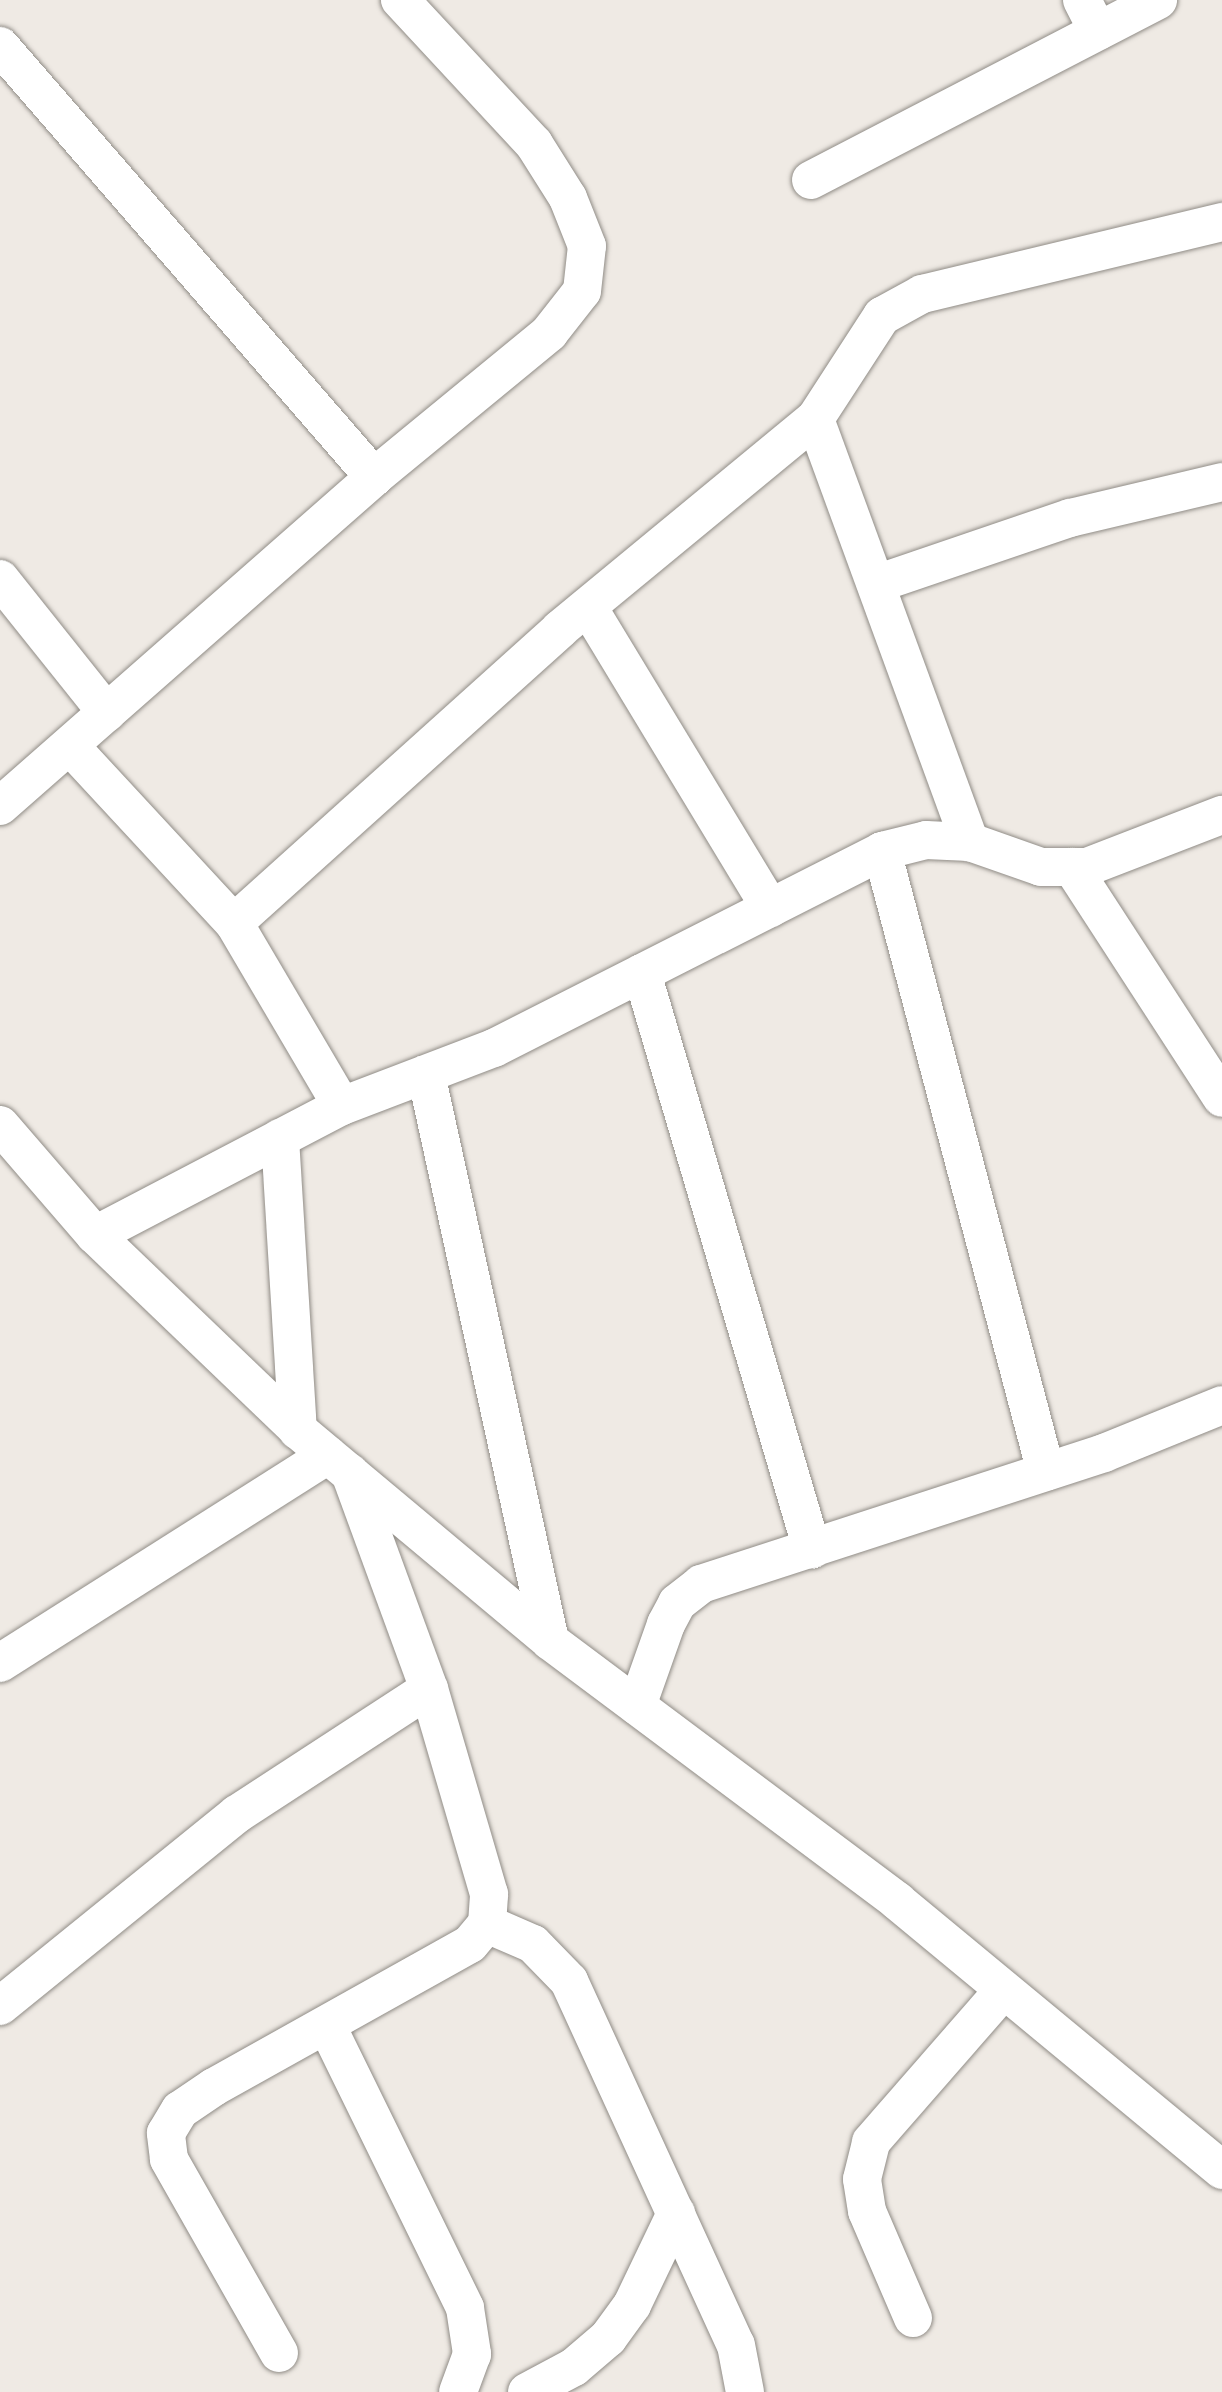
<!DOCTYPE html>
<html>
<head>
<meta charset="utf-8">
<style>
	body { margin:0 }
	#map { position:relative; width:1222px; height:2392px; overflow:hidden; background:#efeae4; font-family:"DM Sans",sans-serif }
	div>[style] { position:absolute }
	[style*='--x'] { left:calc(var(--x)*1px); top:calc(var(--y)*1px); width:calc(var(--w)*1px); rotate:calc(var(--a)*1deg) }
	.roads { filter:drop-shadow(0 0 2px #908c86) drop-shadow(0 0 2px #908c86) }
	.minor>* { height:38px; margin:-19px; padding:0 19px; transform-origin:19px; border-radius:19px; background:#fff }
	.tertiary>* { height:38px; margin:-19px; padding:0 19px; transform-origin:19px; border-radius:19px; background:#fff }
	span { translate:-50% -50%; white-space:nowrap; text-align:center; line-height:1.15; -webkit-text-stroke:7px #efeae4; paint-order:stroke }
</style>
</head>
<body>
<div id="map">
	<div class="roads">
		<div class="minor">
			<div style="--x:1082;--y:0;--w:35;--a:63"></div>
			<div style="--x:0;--y:46;--w:571;--a:49.05"></div>
			<div style="--x:811;--y:180;--w:391;--a:-27.4"></div>
			<div style="--x:815;--y:419;--w:451;--a:69.9"></div>
			<div style="--x:0;--y:579;--w:171;--a:51.4"></div>
			<div style="--x:876;--y:584;--w:205;--a:-18.8"></div>
			<div style="--x:1070;--y:518;--w:156;--a:-13.3"></div>
			<div style="--x:588;--y:607;--w:352;--a:58.8"></div>
			<div style="--x:70;--y:746;--w:241;--a:47.2"></div>
			<div style="--x:234;--y:923;--w:212;--a:59.5"></div>
			<div style="--x:0;--y:806;--w:498;--a:-41.3"></div>
			<div style="--x:374;--y:477;--w:227;--a:-39.4"></div>
			<div style="--x:549;--y:333;--w:53;--a:-51.8"></div>
			<div style="--x:582;--y:291;--w:45;--a:-83.7"></div>
			<div style="--x:587;--y:246;--w:52;--a:-111.6"></div>
			<div style="--x:568;--y:198;--w:64;--a:-122.2"></div>
			<div style="--x:534;--y:144;--w:197;--a:-132.9"></div>
			<div style="--x:882;--y:851;--w:642;--a:75.21"></div>
			<div style="--x:1072;--y:867;--w:275;--a:57"></div>
			<div style="--x:234;--y:923;--w:439;--a:-42"></div>
			<div style="--x:560;--y:629;--w:330;--a:-39.5"></div>
			<div style="--x:815;--y:419;--w:123;--a:-57"></div>
			<div style="--x:882;--y:316;--w:46;--a:-28.8"></div>
			<div style="--x:922;--y:294;--w:309;--a:-13.5"></div>
			<div style="--x:642;--y:973;--w:601;--a:73.56"></div>
			<div style="--x:426;--y:1074;--w:580;--a:77.66"></div>
			<div style="--x:280;--y:1138;--w:293;--a:86.5"></div>
			<div style="--x:95;--y:1235;--w:279;--a:-27.6"></div>
			<div style="--x:342;--y:1106;--w:163;--a:-20.9"></div>
			<div style="--x:494;--y:1048;--w:435;--a:-26.9"></div>
			<div style="--x:882;--y:851;--w:45;--a:-14"></div>
			<div style="--x:926;--y:840;--w:44;--a:2.6"></div>
			<div style="--x:970;--y:842;--w:75;--a:19.4"></div>
			<div style="--x:1041;--y:867;--w:46;--a:0"></div>
			<div style="--x:1087;--y:867;--w:145;--a:-21.1"></div>
			<div style="--x:0;--y:1663;--w:388;--a:-32.4"></div>
			<div style="--x:637;--y:1706;--w:87;--a:-70.5"></div>
			<div style="--x:666;--y:1624;--w:24;--a:-62"></div>
			<div style="--x:677;--y:1603;--w:31;--a:-38"></div>
			<div style="--x:701;--y:1584;--w:424;--a:-18"></div>
			<div style="--x:1104;--y:1453;--w:127;--a:-22.1"></div>
			<div style="--x:487;--y:1924;--w:50;--a:23.5"></div>
			<div style="--x:533;--y:1944;--w:52;--a:45.8"></div>
			<div style="--x:569;--y:1981;--w:400;--a:65.4"></div>
			<div style="--x:736;--y:2345;--w:48;--a:79.2"></div>
			<div style="--x:0;--y:2006;--w:305;--a:-39"></div>
			<div style="--x:237;--y:1814;--w:229;--a:-33.1"></div>
			<div style="--x:327;--y:2026;--w:314;--a:63.9"></div>
			<div style="--x:465;--y:2308;--w:47;--a:81.3"></div>
			<div style="--x:472;--y:2354;--w:40;--a:110.2"></div>
			<div style="--x:913;--y:2318;--w:116;--a:-113.3"></div>
			<div style="--x:867;--y:2211;--w:32;--a:-99"></div>
			<div style="--x:862;--y:2179;--w:38;--a:-76"></div>
			<div style="--x:871;--y:2142;--w:199;--a:-48.9"></div>
			<div style="--x:279;--y:2353;--w:223;--a:-119.6"></div>
			<div style="--x:169;--y:2159;--w:26;--a:-97"></div>
			<div style="--x:166;--y:2133;--w:27;--a:-59"></div>
			<div style="--x:180;--y:2110;--w:41;--a:-34.1"></div>
			<div style="--x:214;--y:2087;--w:293;--a:-29.2"></div>
			<div style="--x:470;--y:1944;--w:26;--a:-50"></div>
			<div style="--x:487;--y:1924;--w:30;--a:-86"></div>
			<div style="--x:489;--y:1894;--w:214;--a:-106.3"></div>
			<div style="--x:429;--y:1689;--w:230;--a:-110.1"></div>
			<div style="--x:527;--y:2392;--w:53;--a:-28"></div>
			<div style="--x:574;--y:2367;--w:45;--a:-40.5"></div>
			<div style="--x:608;--y:2338;--w:41;--a:-54"></div>
			<div style="--x:632;--y:2305;--w:102;--a:-64.4"></div>
		</div>
		<div class="tertiary">
			<div style="--x:0;--y:1125;--w:145;--a:49.2"></div>
			<div style="--x:95;--y:1235;--w:281;--a:43.8"></div>
			<div style="--x:298;--y:1430;--w:329;--a:39.9"></div>
			<div style="--x:550;--y:1641;--w:434;--a:36.8"></div>
			<div style="--x:897;--y:1901;--w:422;--a:39.6"></div>
		</div>
	</div>
</div>
</body>
</html>
